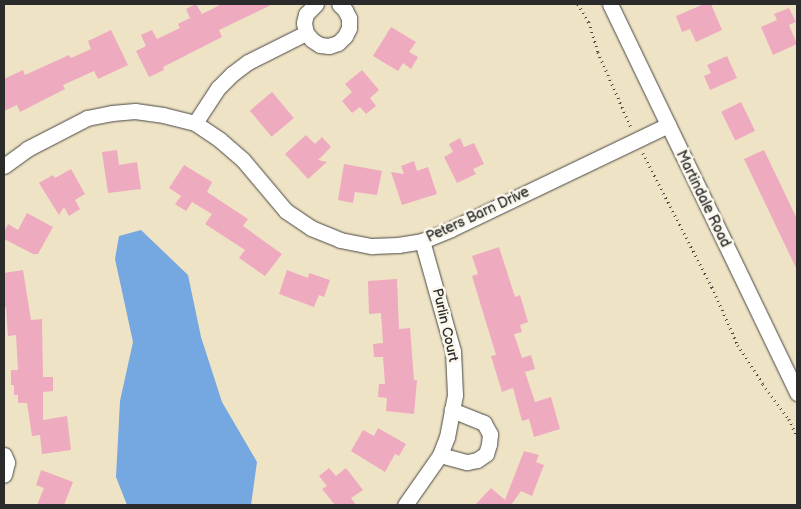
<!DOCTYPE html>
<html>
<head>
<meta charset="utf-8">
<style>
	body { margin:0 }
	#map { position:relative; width:801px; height:509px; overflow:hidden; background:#efe3c5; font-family:"Balsamiq Sans",sans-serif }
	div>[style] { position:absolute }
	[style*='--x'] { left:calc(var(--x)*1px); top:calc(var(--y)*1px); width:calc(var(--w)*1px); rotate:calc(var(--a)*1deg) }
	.water>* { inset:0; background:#75a7e0 }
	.building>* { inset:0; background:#eeaabf; transform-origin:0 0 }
	.path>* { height:2.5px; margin-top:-1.25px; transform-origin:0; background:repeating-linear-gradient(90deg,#484742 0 1px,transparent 0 5px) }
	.roads { filter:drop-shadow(0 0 1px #484742) drop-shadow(0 0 1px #484742) }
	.minor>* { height:15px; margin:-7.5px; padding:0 7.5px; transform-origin:7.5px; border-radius:7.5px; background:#fff }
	span { translate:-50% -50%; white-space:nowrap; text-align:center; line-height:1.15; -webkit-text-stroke:5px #fbf7ec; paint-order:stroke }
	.street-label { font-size:14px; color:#2b2b2b }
	.frame { position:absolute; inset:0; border:5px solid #2b2b2b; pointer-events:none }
</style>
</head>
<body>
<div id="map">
	<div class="water">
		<div style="clip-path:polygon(141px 230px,188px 275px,201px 337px,222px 402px,257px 462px,251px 505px,127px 505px,116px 477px,120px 401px,133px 342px,115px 259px,119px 236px)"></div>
	</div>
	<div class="building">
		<div style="clip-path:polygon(196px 4px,202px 14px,222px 4px,273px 4px,219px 30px,222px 37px,163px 67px,164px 70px,149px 77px,136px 51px,146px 46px,141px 35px,152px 30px,157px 39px,180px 28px,178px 24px,190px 18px,186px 9px)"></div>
		<div style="clip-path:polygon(704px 4px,711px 4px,722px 30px,696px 42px,690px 29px,682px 32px,676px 16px)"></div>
		<div style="clip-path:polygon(789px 8px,796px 22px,789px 25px,797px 44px,773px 55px,761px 27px,777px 20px,774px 14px)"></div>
		<div style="clip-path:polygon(391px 27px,416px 42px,409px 52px,418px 57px,411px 69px,403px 63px,398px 71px,373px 56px)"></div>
		<div style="clip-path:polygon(111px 30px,128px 65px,98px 79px,94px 71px,63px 85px,65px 89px,20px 112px,17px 105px,4px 111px,4px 79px,23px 70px,25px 75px,69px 55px,71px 58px,91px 49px,88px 41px)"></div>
		<div style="clip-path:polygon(727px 56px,737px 78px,710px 90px,704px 76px,711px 73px,707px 65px)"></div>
		<div style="clip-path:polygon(362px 70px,379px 90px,370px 98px,376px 106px,366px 114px,360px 107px,352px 113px,342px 101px,352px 92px,345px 84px)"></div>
		<div style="left:272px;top:92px;width:34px;height:29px;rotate:50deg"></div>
		<div style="left:741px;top:102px;width:32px;height:22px;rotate:64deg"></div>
		<div style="clip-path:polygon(306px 135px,315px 144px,322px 137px,331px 147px,318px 160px,327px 162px,308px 179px,285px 154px)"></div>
		<div style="clip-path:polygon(460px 138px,464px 147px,474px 143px,484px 164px,473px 169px,476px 174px,457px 183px,444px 157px,453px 152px,449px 144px)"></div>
		<div style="clip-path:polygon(117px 150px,119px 165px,137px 162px,141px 189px,108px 193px,102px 152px)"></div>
		<div style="clip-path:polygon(764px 150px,797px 219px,797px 270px,744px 159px)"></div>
		<div style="clip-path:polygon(414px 161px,417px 171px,428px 167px,437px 194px,402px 205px,391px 172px,404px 174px,401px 166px)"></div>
		<div style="clip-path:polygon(344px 164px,382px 171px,377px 195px,355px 192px,353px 203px,338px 200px)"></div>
		<div style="clip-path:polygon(184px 165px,212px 182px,207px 192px,248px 219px,243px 226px,282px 254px,265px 276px,239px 258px,245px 250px,205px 224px,212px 214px,192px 202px,186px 211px,175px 204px,181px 196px,169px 188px)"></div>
		<div style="clip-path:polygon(71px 169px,85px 194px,75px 200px,80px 209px,69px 216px,64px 207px,59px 215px,39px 183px,53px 175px,55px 178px)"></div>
		<div style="clip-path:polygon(27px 213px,53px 227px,38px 254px,33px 254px,4px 239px,4px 232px,8px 224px,18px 230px)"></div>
		<div style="clip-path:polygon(499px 247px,515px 297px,520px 295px,528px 322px,520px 325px,522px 332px,514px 334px,522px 358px,531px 355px,535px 369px,525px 372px,535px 402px,551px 397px,560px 429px,534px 437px,529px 419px,522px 421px,513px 388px,502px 392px,491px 356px,496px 355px,472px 276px,478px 274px,472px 256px)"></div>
		<div style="clip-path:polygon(23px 270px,31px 320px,42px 319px,43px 377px,53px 377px,53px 391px,43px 392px,43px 420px,67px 416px,71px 450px,42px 454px,40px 435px,32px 436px,27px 403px,18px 403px,18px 395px,14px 395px,14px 385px,11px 385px,11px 370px,18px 370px,16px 335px,8px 336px,6px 307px,4px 307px,4px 273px)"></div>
		<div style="clip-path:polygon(287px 270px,308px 278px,309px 273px,330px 280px,324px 297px,319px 295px,314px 307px,279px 294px)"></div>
		<div style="clip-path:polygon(397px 279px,399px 329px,410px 328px,414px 380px,417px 380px,414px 414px,386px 411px,387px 398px,378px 397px,379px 384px,385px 384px,383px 357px,374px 357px,373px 344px,383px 343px,381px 313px,369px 314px,368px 281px)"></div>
		<div style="clip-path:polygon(378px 428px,406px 444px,399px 456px,395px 454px,385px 472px,351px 451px,363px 430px,374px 436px)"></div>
		<div style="clip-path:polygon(524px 451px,539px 455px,536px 462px,544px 465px,532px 496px,521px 491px,511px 505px,475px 505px,491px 488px,505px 500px)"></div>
		<div style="clip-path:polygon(329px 468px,336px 476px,346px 468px,363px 490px,351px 498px,356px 505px,335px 505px,322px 489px,327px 486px,319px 476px)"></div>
		<div style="clip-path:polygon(41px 470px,73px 482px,64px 505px,37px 505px,44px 488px,36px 485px)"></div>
	</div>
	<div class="path">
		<div style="--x:578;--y:4;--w:21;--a:59"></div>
		<div style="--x:589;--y:22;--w:31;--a:73"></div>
		<div style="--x:598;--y:52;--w:82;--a:66.3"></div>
		<div style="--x:643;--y:153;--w:151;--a:62.8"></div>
		<div style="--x:712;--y:287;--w:64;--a:65.9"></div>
		<div style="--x:738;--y:345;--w:46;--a:57.3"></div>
		<div style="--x:763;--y:384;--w:44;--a:53.4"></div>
		<div style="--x:789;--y:419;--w:19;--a:65"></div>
	</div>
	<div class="roads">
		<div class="minor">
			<div style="--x:316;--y:4;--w:14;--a:135"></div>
			<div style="--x:306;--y:14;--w:9;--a:103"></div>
			<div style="--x:304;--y:23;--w:10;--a:79"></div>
			<div style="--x:306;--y:33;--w:9;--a:49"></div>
			<div style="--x:312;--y:40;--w:9;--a:32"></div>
			<div style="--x:320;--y:45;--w:9;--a:6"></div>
			<div style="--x:329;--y:46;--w:9;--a:-18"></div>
			<div style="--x:338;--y:43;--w:10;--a:-45"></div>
			<div style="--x:345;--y:36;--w:9;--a:-63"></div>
			<div style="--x:349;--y:28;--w:10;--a:-90"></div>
			<div style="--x:349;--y:18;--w:9;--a:-117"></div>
			<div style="--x:345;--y:10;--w:8;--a:-135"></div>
			<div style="--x:610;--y:4;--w:432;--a:64.3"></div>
			<div style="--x:195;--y:123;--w:42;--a:-56.7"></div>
			<div style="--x:218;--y:88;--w:20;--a:-45"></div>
			<div style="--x:232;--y:74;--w:20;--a:-37"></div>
			<div style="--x:248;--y:62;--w:65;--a:-26.6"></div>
			<div style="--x:4;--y:166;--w:29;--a:-36"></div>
			<div style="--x:27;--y:149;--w:68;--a:-27.3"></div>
			<div style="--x:87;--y:118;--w:25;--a:-11"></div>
			<div style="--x:112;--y:113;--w:23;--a:-5"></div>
			<div style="--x:135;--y:111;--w:28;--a:8"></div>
			<div style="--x:163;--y:115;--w:33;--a:14"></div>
			<div style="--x:195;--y:123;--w:30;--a:34"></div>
			<div style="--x:220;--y:140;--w:30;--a:41"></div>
			<div style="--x:243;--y:160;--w:67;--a:49.9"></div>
			<div style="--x:286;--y:211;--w:30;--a:34"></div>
			<div style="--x:311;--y:228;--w:31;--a:22"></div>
			<div style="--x:340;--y:240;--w:33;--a:11"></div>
			<div style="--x:372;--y:246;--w:26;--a:-2"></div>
			<div style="--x:398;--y:245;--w:24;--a:-9"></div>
			<div style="--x:422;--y:241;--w:31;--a:-22"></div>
			<div style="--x:451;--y:229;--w:241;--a:-25.6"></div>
			<div style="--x:4;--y:455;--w:8;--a:67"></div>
			<div style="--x:7;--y:462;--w:13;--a:103"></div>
			<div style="--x:440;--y:455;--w:28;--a:15"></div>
			<div style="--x:467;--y:462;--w:10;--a:-11"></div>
			<div style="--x:477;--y:460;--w:11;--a:-34"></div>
			<div style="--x:486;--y:454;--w:10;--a:-73"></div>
			<div style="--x:489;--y:444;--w:10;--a:-84"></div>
			<div style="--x:490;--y:434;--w:13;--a:-119"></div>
			<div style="--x:484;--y:423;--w:35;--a:-158"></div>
			<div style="--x:405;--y:505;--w:61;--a:-55"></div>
			<div style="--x:440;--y:455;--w:19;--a:-69"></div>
			<div style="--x:447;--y:437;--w:43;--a:-79.2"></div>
			<div style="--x:455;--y:395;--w:44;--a:-92.6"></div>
			<div style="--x:453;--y:351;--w:114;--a:-105.7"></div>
		</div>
	</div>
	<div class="street-label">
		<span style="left:703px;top:199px;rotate:64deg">Martindale Road</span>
		<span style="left:478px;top:215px;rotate:-25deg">Peters Barn Drive</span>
		<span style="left:445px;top:325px;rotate:77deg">Purlin Court</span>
	</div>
	<div class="frame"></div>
</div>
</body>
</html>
